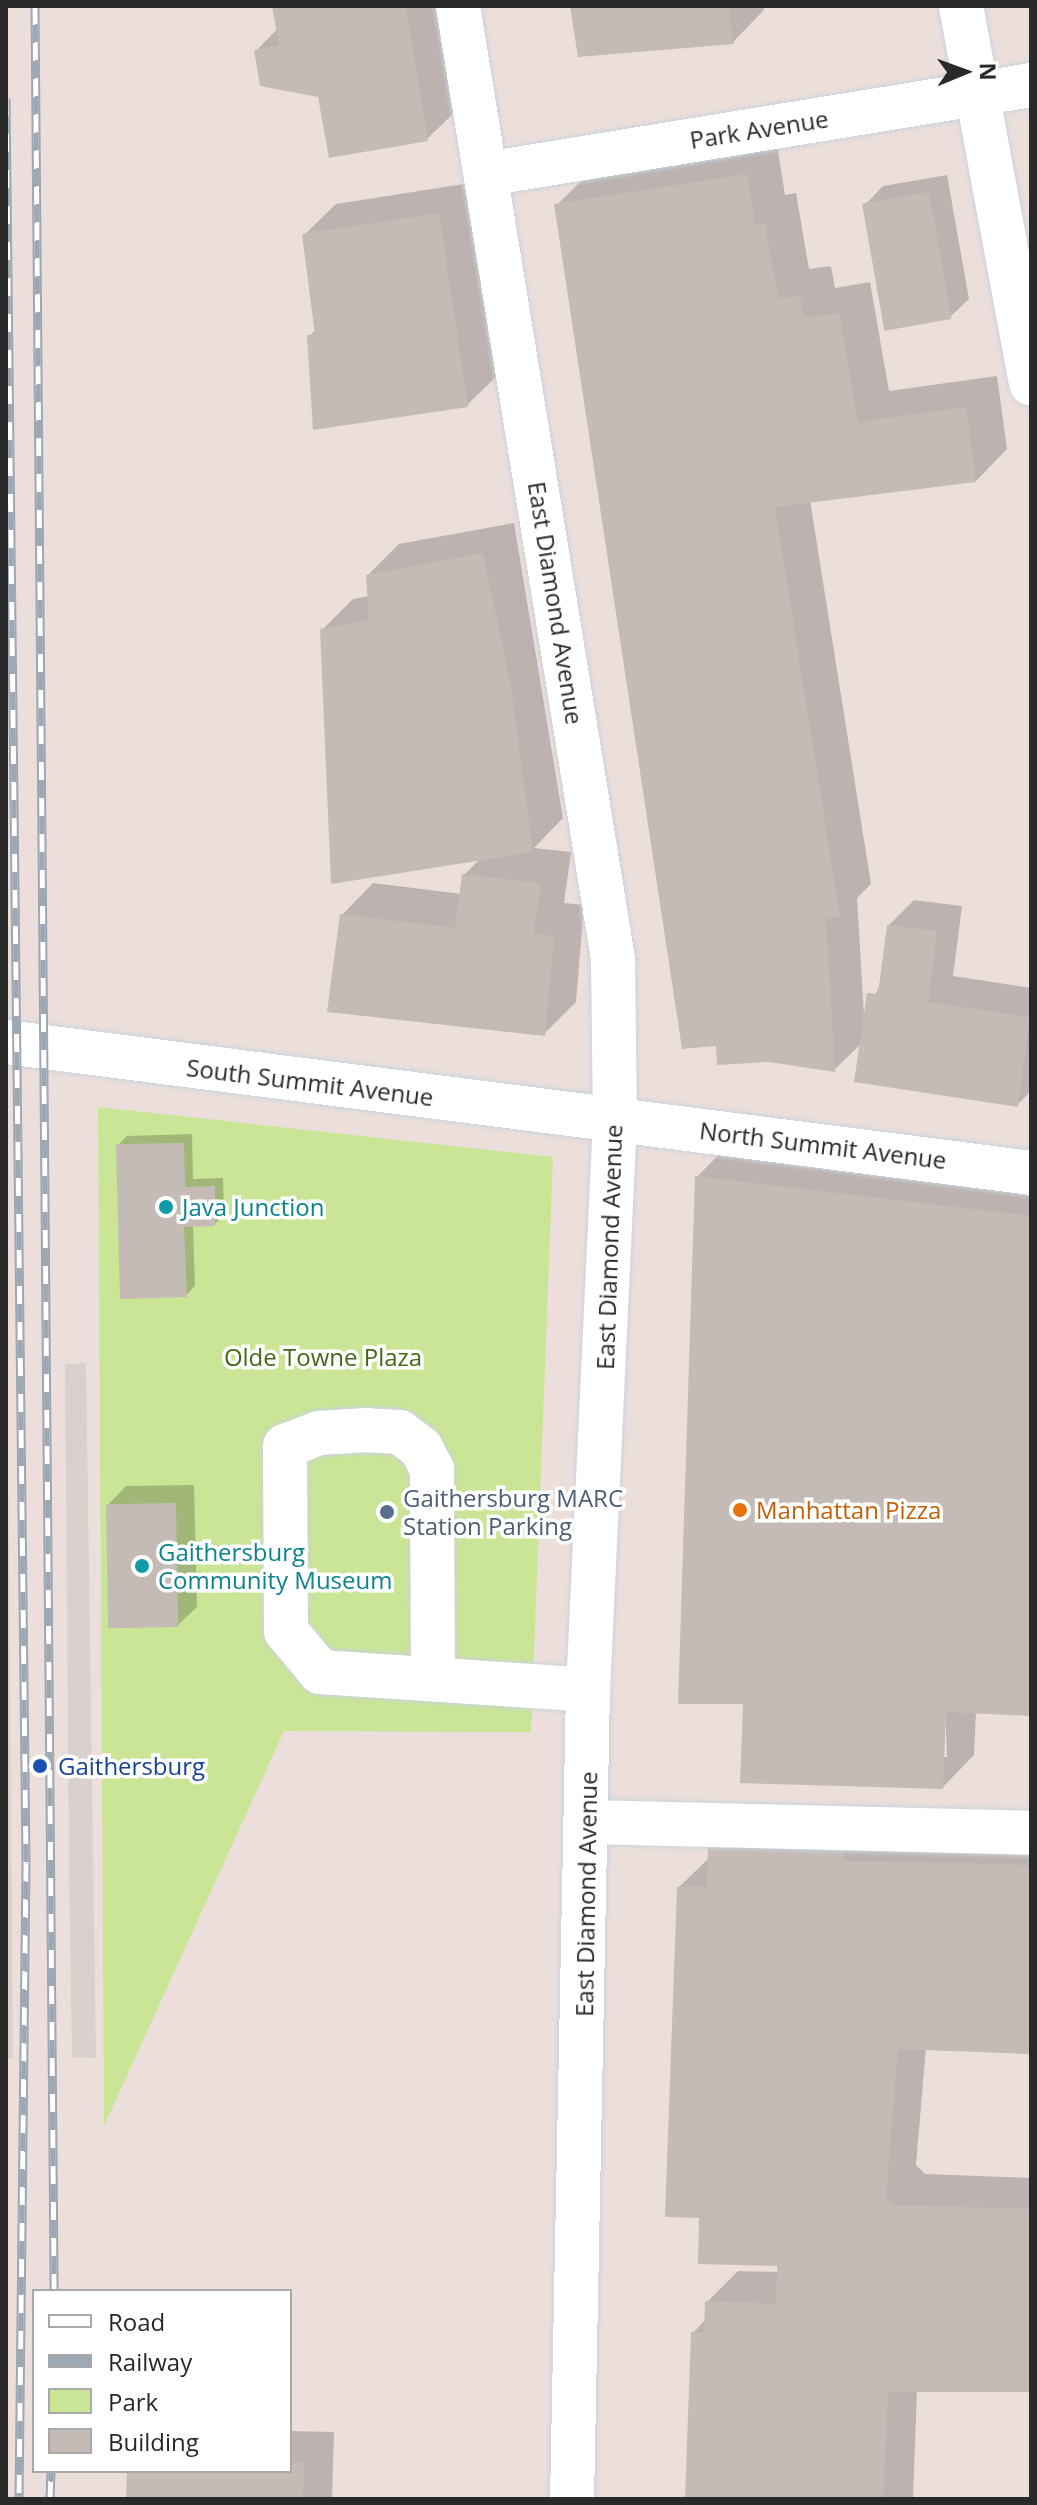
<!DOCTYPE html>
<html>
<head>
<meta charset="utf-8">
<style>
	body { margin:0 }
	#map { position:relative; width:1037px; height:2505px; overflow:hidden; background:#ecdfdb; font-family:"Open Sans",sans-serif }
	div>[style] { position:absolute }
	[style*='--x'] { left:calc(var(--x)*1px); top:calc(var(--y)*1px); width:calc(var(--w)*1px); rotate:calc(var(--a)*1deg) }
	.green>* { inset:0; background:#cae595 }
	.plaza>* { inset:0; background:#d8d1ce }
	.shadow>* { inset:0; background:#0003 }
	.building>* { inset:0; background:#c4bbb6; transform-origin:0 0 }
	.roads { filter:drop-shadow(0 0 2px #c9d3dc) drop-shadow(0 0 2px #c9d3dc) }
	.minor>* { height:44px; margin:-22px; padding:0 22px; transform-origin:22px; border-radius:22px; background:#fff }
	.rail>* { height:9px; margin-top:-4.5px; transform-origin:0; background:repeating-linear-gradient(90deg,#fff 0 18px,#9da8b4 0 36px); box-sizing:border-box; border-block:2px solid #9da8b4 }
	.dots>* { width:22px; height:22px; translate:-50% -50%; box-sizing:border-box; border:4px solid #fff; border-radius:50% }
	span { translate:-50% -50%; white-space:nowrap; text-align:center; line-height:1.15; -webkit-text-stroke:7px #fff; paint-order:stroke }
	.street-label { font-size:24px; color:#292929 }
	.culture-label { font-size:24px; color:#0d838f }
	.left { translate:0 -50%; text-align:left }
	.park-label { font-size:24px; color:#436818 }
	.service-label { font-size:24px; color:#4e5e75 }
	.food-label { font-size:24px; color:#c56008 }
	.transit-label { font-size:24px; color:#164399 }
	.frame { position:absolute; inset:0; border:8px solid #292929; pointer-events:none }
	.legend { position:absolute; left:32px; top:2289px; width:260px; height:184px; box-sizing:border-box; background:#fff; border:2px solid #a9a9a9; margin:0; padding:10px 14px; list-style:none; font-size:24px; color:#292929 }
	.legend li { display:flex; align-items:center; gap:16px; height:40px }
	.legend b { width:40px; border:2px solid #a9a9a9 }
	.north { position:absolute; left:925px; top:32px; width:80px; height:80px; -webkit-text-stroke:6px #fff; paint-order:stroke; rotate:89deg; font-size:22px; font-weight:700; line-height:32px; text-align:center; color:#292929 }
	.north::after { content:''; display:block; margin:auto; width:28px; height:36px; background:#292929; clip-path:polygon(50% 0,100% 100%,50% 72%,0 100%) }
</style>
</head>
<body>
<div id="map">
	<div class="green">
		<div style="clip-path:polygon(98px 1107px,553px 1157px,531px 1732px,284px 1731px,104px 2126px)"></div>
	</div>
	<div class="plaza">
		<div style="clip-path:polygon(6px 1202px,13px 2058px,6px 2059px)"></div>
		<div style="clip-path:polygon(86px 1363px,96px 2058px,72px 2057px,69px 1864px,65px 1364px)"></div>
	</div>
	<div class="shadow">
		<div style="clip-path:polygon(274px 6px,442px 6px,459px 108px,427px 139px,320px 95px,256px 51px,278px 28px)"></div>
		<div style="clip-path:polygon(572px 6px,763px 6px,764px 10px,733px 42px)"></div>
		<div style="clip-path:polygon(777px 144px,785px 195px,796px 193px,809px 269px,831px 266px,835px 288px,870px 282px,889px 391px,997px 376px,1007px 449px,976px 481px,810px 500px,871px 884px,857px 898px,864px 1015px,882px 982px,888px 926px,914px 900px,962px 906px,953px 976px,1031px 988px,1031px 1091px,1017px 1105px,862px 1043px,834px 1070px,718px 1044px,557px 205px,588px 174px)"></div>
		<div style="clip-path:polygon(947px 175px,969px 299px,950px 317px,865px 205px,883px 186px)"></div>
		<div style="clip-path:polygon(470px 183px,499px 374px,467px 405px,309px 336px,317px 329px,304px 235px,336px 204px)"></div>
		<div style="clip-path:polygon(514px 523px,563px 818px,534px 848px,571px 852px,564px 903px,584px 905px,576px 1002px,544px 1034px,342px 915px,373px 883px,462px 894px,464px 875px,481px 858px,322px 630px,353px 599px,369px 596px,368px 575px,399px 544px)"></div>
		<div style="clip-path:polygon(192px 1134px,193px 1179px,223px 1178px,224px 1214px,215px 1224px,193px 1224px,195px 1286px,186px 1295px,118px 1145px,127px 1136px)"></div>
		<div style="clip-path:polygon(evenodd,728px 1145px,1031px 1182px,1031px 1714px,976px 1711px,974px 1755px,943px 1787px,745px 1702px,697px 1177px,728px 1145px,945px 1702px,947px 1757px,943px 1757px,945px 1702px)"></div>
		<div style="clip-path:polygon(194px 1485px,197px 1607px,178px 1625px,108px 1505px,126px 1486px)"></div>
		<div style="clip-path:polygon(1031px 1834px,1031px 2054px,926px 2048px,916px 2165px,925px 2174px,1031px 2178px,1031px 2392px,917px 2390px,913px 2499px,687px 2499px,693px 2333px,706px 2319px,707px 2302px,738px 2271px,779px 2272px,779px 2264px,701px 2216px,679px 1887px,710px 1857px)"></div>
		<div style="clip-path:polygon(290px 2431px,334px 2432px,332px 2499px,128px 2499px,129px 2471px,290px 2471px)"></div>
	</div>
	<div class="building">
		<div style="clip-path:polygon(272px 6px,406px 6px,428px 141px,329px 158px,318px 97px,260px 86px,254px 50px,279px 45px)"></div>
		<div style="clip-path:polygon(570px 6px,728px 6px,734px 44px,578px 57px)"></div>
		<div style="clip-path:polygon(747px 174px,755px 225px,765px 223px,778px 299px,800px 296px,804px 318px,839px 313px,858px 422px,966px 407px,976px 482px,775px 507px,840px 917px,826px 919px,835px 1072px,769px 1062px,717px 1065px,716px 1046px,682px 1049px,554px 204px)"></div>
		<div style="left:929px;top:192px;width:129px;height:68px;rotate:80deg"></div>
		<div style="clip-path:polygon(439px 213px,468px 407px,313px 430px,307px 335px,315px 335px,302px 234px)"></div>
		<div style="clip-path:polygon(483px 553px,511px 687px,533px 852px,331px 884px,320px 629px,369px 620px,366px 575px)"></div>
		<div style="clip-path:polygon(462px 874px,541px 883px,533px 934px,554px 936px,545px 1036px,327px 1012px,340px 914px,455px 928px)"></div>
		<div style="clip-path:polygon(887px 925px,937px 931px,928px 1002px,1030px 1017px,1018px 1107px,854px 1082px,867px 993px,878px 994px)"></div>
		<div style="clip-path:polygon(184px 1143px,185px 1187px,215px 1186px,215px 1226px,184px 1227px,187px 1297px,120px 1299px,116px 1144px)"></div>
		<div style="clip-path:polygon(695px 1176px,1031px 1216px,1031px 1716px,946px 1712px,943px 1789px,740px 1783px,743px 1704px,678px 1704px)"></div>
		<div style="left:176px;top:1503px;width:124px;height:70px;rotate:89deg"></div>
		<div style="clip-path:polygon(708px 1842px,844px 1851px,843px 1861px,1027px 1865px,1031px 1872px,1031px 2054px,898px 2049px,886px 2197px,893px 2205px,1031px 2209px,1031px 2392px,888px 2392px,883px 2499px,685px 2499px,691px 2332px,704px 2333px,705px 2301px,776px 2304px,777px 2266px,698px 2264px,699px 2218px,665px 2217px,677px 1887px,707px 1887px)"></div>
		<div style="clip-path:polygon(290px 2462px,304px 2463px,303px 2499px,126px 2499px,127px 2471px,290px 2471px)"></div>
	</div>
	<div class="roads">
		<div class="minor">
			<div style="--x:458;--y:6;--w:966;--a:80.76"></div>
			<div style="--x:613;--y:959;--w:161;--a:89.3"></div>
			<div style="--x:615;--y:1120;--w:571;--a:92.71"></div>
			<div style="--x:588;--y:1690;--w:809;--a:91.13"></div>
			<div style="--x:961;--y:6;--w:384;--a:79.5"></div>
			<div style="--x:486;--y:174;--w:552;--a:-9.27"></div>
			<div style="--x:6;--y:1042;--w:1033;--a:7.28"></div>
			<div style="--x:433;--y:1679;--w:210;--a:-90.3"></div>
			<div style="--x:432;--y:1469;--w:24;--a:-118"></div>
			<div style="--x:421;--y:1448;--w:26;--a:-143"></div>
			<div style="--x:400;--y:1432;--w:33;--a:-177"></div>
			<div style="--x:367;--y:1430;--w:48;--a:176.4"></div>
			<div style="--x:319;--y:1433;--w:36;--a:159"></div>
			<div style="--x:285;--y:1446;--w:185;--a:89.7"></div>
			<div style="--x:286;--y:1631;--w:53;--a:50.3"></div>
			<div style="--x:320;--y:1672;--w:269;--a:3.8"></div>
			<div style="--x:589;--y:1822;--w:442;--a:1.4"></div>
		</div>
	</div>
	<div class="rail">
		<div style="--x:35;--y:6;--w:2285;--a:89.52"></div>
		<div style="--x:6;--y:98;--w:1765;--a:89.35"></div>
		<div style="--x:26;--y:1863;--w:636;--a:90.63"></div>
		<div style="--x:50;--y:2499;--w:28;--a:-88"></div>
	</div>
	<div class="dots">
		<div style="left:166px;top:1207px;background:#0f9aa8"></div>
		<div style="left:740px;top:1510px;background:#e8710a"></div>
		<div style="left:387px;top:1512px;background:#5c6f8a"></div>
		<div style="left:142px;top:1566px;background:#0f9aa8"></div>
		<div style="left:40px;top:1766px;background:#1a4fb4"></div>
	</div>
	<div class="street-label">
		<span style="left:759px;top:129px;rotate:-9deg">Park Avenue</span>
		<span style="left:556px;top:603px;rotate:81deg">East Diamond Avenue</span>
		<span style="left:310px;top:1082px;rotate:7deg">South Summit Avenue</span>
		<span style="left:823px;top:1145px;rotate:7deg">North Summit Avenue</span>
		<span style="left:609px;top:1247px;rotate:-88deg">East Diamond Avenue</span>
		<span style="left:586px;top:1894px;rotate:-89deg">East Diamond Avenue</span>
	</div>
	<div class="culture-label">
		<span class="left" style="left:182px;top:1207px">Java Junction</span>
		<span class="left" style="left:158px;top:1566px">Gaithersburg<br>Community Museum</span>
	</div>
	<div class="park-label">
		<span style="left:323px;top:1357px">Olde Towne Plaza</span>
	</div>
	<div class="service-label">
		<span class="left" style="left:403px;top:1512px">Gaithersburg MARC<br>Station Parking</span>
	</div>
	<div class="food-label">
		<span class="left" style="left:756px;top:1510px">Manhattan Pizza</span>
	</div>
	<div class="transit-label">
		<span class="left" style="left:58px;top:1766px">Gaithersburg</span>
	</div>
	<div class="frame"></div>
	<ul class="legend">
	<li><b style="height:10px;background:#fff"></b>Road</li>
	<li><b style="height:10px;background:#9da8b4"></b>Railway</li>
	<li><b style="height:22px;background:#cae595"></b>Park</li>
	<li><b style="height:22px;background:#c4bbb6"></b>Building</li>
	</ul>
	<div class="north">N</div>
</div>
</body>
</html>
